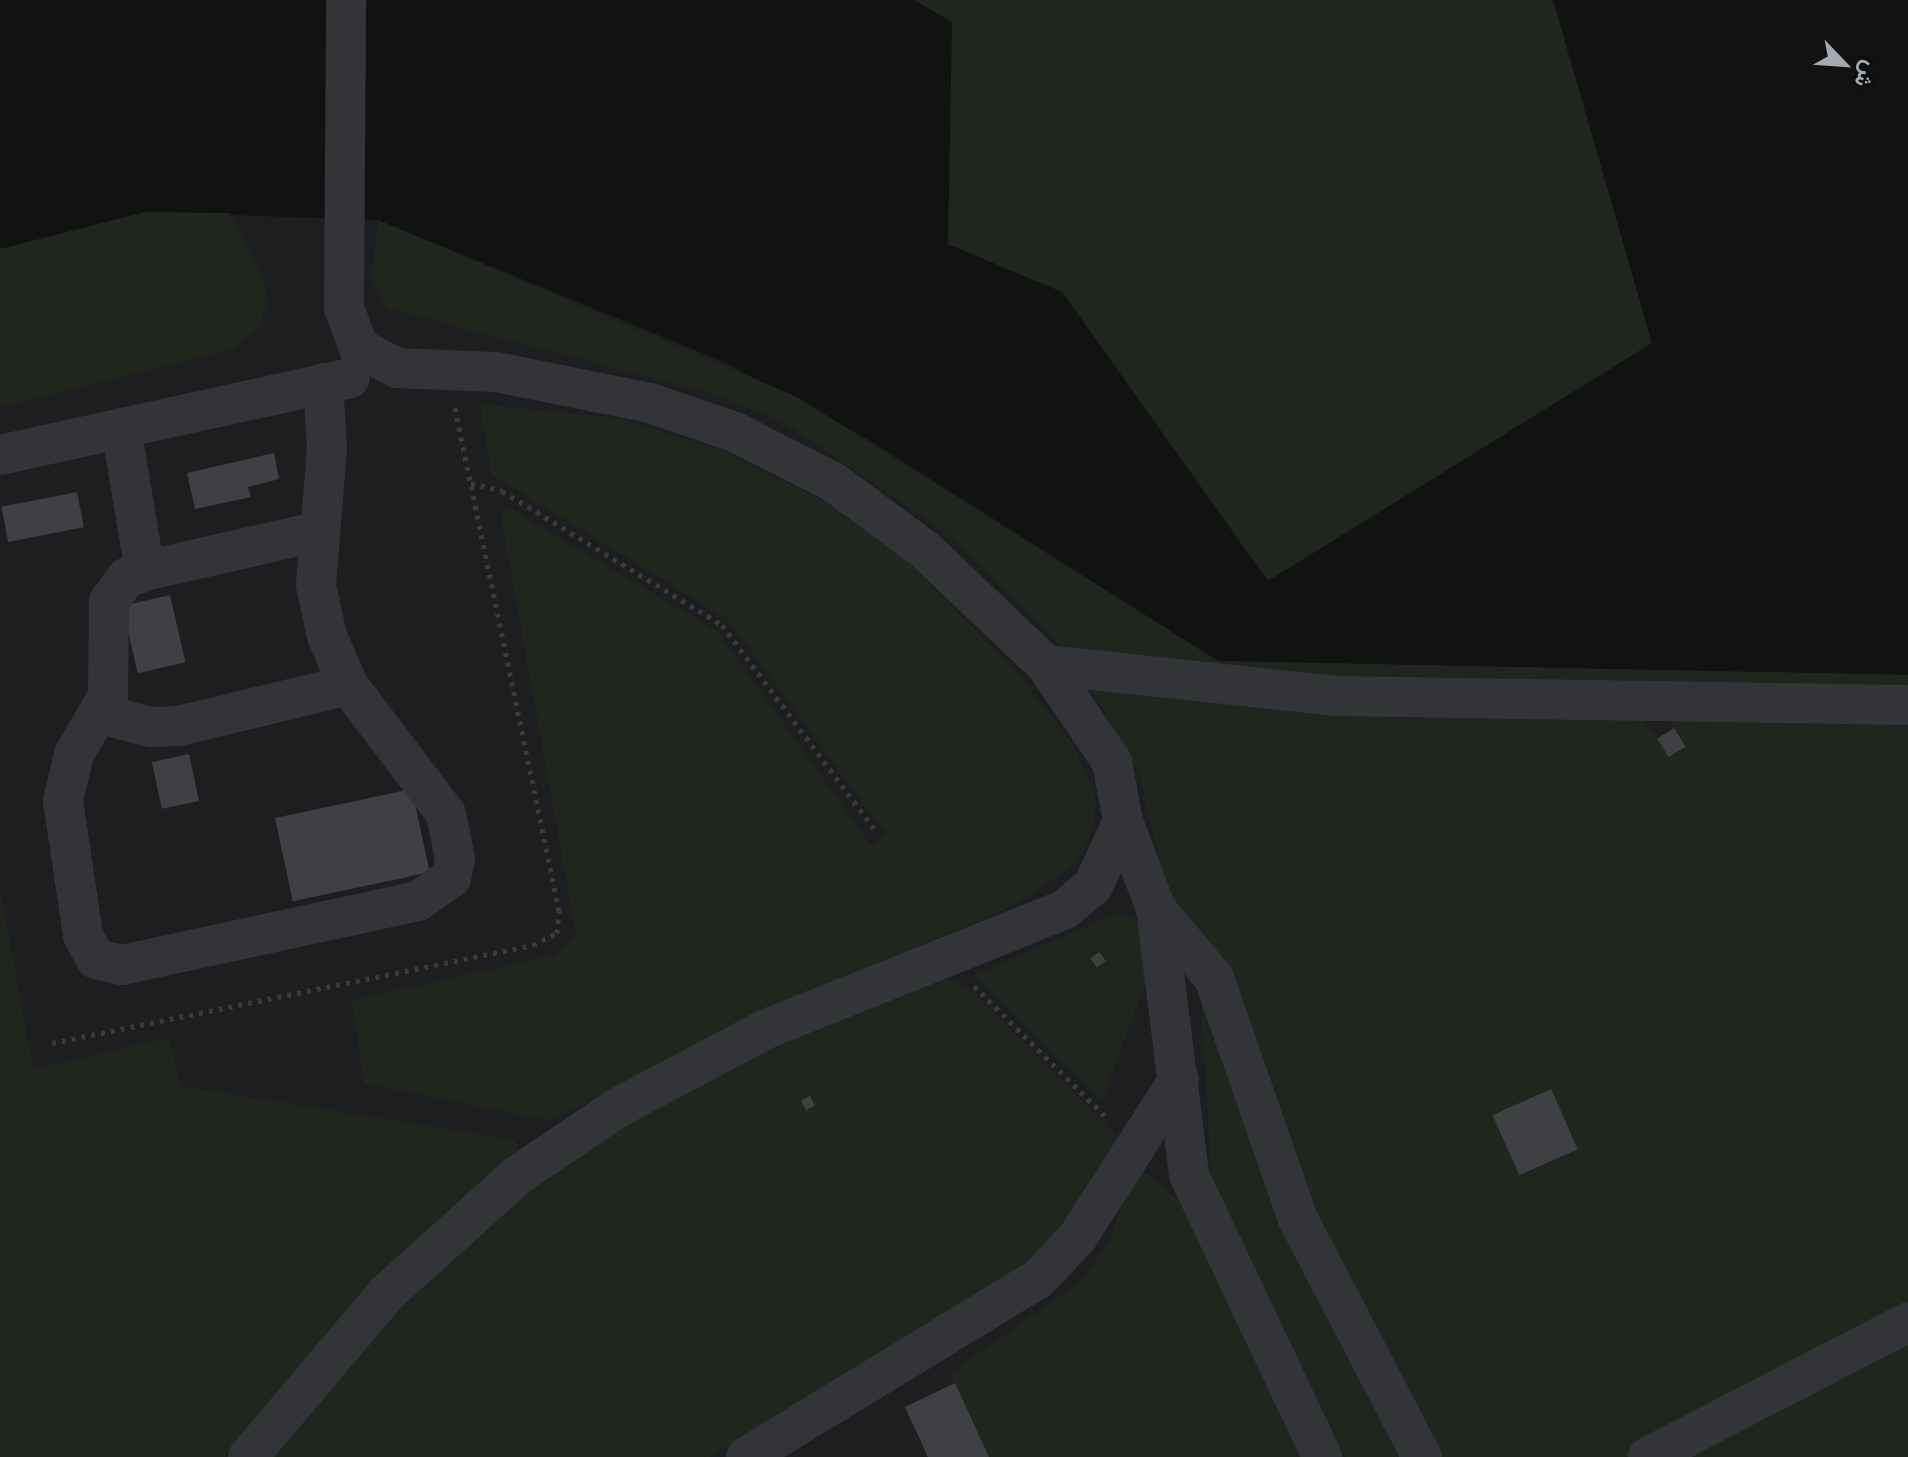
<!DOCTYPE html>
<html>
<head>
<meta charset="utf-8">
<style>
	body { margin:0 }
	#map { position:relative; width:1908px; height:1457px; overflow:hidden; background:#121213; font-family:"Fira Sans",Vazirmatn,sans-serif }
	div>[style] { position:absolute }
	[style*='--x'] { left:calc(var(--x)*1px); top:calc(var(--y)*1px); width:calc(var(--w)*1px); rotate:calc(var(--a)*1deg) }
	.built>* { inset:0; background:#1e1e20 }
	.green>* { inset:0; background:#1e261e }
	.building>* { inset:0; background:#3e4043; transform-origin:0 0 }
	.path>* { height:5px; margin-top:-2.5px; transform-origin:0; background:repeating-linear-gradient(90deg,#393b3f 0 4px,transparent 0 10px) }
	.minor>* { height:40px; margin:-20px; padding:0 20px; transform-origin:20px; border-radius:20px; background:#333438 }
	span { translate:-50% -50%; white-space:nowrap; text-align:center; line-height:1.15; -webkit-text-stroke:8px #0d0d0e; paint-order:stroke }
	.north { position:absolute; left:1804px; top:24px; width:80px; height:80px; -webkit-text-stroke:6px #0d0d0e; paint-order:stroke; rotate:115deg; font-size:22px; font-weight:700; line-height:32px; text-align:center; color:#a3aab4 }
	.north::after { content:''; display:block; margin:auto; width:28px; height:36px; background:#a3aab4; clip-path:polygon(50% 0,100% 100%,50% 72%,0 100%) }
</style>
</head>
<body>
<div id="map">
	<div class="built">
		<div style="clip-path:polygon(146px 212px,378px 220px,724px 362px,869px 440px,1218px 661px,1908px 675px,1739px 1457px,0 1457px,0 249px)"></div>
	</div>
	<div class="green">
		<div style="clip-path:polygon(914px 0,1553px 0,1652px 343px,1268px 581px,1062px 292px,948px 244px,952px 22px)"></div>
		<div style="clip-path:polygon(146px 212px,230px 213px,263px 279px,268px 298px,260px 327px,230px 350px,0 407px,0 249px)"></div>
		<div style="clip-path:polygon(378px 220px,797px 397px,1218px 661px,1908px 675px,1908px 698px,1404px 689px,1077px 661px,941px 529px,783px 422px,709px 393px,387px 308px,371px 280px)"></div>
		<div style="clip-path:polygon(480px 404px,620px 418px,724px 451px,822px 500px,910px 563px,1015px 670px,1075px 747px,1097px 802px,1090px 838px,1075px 865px,1013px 906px,759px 1013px,551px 1121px,364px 1083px,352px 1000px,555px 955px,576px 935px,501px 516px,507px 507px,717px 631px,871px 845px,887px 835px,727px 619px,492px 475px)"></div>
		<div style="clip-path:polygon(evenodd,1086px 679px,1637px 710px,1670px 758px,1686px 747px,1661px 706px,1908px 714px,1908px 1312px,1629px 1457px,1435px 1457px,1346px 1289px,1166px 892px,1141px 780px,1086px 679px,1550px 1089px,1578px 1149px,1521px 1176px,1494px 1116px,1550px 1089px)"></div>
		<div style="clip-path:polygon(0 889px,33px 1069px,169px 1038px,181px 1086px,514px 1140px,519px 1149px,373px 1281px,225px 1457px,0 1457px)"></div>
		<div style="clip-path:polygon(1117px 913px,1138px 920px,1148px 976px,1102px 1101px,974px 975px)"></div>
		<div style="clip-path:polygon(944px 977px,970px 989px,1120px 1139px,1047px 1244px,1001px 1281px,710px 1457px,266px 1457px,397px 1305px,524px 1192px,627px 1120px,773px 1045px)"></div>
		<div style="clip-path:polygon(1200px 988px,1403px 1457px,1345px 1457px,1212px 1185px)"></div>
		<div style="clip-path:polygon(1136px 1164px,1180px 1202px,1302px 1457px,989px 1457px,950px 1373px,1083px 1280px,1109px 1241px)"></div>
		<div style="clip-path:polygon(1908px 1331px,1908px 1457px,1663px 1457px)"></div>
	</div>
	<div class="building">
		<div style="clip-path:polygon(274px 453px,279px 479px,248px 487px,251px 497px,195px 509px,187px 473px)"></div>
		<div style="left:77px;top:492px;width:36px;height:77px;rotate:79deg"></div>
		<div style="left:170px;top:595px;width:69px;height:49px;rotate:77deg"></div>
		<div style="left:1674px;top:728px;width:22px;height:20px;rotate:58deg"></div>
		<div style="left:189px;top:754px;width:48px;height:38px;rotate:78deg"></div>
		<div style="left:412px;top:789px;width:85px;height:140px;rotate:78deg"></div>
		<div style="left:1099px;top:952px;width:11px;height:11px;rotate:52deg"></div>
		<div style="left:1551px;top:1089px;width:66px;height:64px;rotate:66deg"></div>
		<div style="left:810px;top:1096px;width:11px;height:10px;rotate:63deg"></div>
		<div style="clip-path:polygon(955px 1383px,989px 1457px,928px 1457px,905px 1407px)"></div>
	</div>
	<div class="path">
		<div style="--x:471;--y:483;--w:32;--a:14"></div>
		<div style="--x:502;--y:491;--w:258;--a:31.3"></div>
		<div style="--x:722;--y:625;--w:256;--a:53.3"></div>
		<div style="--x:974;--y:986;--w:190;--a:44.8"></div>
		<div style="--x:52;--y:1043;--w:491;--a:-11.5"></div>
		<div style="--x:533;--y:945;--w:27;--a:-27"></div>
		<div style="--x:557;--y:933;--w:22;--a:-85"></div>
		<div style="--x:559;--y:911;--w:514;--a:-101.68"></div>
	</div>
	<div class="minor">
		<div style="--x:121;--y:428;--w:145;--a:80.5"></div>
		<div style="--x:0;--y:455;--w:358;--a:-12.4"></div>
		<div style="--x:316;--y:532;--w:175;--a:167.2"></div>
		<div style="--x:145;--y:571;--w:20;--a:160"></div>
		<div style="--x:126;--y:578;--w:29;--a:126"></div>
		<div style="--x:109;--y:601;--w:95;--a:90.6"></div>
		<div style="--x:108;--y:696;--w:67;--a:120.4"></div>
		<div style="--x:74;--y:754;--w:48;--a:103.2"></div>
		<div style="--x:63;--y:801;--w:135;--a:81.5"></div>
		<div style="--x:83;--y:935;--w:27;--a:62"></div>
		<div style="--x:96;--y:959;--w:27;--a:13"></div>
		<div style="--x:122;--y:965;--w:303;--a:-12.2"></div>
		<div style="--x:418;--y:901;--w:40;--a:-34.9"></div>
		<div style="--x:451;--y:878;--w:19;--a:-78"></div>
		<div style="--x:455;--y:859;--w:46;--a:-101.3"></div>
		<div style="--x:446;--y:814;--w:162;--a:-127.2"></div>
		<div style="--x:348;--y:685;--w:53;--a:-113.2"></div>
		<div style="--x:327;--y:636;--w:52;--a:-102.2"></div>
		<div style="--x:316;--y:585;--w:136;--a:-85.4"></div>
		<div style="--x:327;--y:449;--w:66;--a:-93.5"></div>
		<div style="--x:1046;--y:665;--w:293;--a:6.1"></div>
		<div style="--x:1337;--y:696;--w:571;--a:0.9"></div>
		<div style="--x:100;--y:714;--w:53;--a:14.3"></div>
		<div style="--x:151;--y:727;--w:28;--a:-2"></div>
		<div style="--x:179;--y:726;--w:174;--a:-13.6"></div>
		<div style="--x:1123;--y:821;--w:94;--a:69.4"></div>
		<div style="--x:1156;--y:909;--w:268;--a:82.9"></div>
		<div style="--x:1189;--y:1175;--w:312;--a:64.7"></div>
		<div style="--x:1156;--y:909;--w:90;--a:50"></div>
		<div style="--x:1214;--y:978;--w:253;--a:70.8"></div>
		<div style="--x:1297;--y:1217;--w:271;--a:62.5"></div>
		<div style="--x:248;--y:1457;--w:215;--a:-49.7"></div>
		<div style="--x:387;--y:1293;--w:176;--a:-42"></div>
		<div style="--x:518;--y:1175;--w:120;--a:-34.1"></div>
		<div style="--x:617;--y:1108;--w:169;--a:-27.9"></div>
		<div style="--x:766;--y:1029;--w:321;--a:-21.8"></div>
		<div style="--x:1064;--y:910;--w:38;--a:-40"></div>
		<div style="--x:1093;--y:886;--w:72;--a:-65.2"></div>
		<div style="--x:1123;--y:821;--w:60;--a:-100.6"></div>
		<div style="--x:1112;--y:762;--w:117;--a:-124.2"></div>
		<div style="--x:1046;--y:665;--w:167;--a:-136.5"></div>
		<div style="--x:925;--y:550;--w:114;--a:-143.5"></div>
		<div style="--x:833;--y:482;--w:110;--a:-153"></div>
		<div style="--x:735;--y:432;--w:90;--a:-161.2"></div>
		<div style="--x:650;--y:403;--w:157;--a:-168.6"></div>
		<div style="--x:496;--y:372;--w:99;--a:-177.7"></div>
		<div style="--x:397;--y:368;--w:43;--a:-152.2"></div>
		<div style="--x:359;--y:348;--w:43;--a:-110.6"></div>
		<div style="--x:344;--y:308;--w:308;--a:-89.6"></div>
		<div style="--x:746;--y:1457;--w:342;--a:-31.4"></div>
		<div style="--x:1038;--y:1279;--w:57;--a:-46.4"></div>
		<div style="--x:1077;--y:1238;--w:189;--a:-57.3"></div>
		<div style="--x:1648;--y:1457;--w:293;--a:-27.4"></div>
	</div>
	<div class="north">ش</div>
</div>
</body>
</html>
